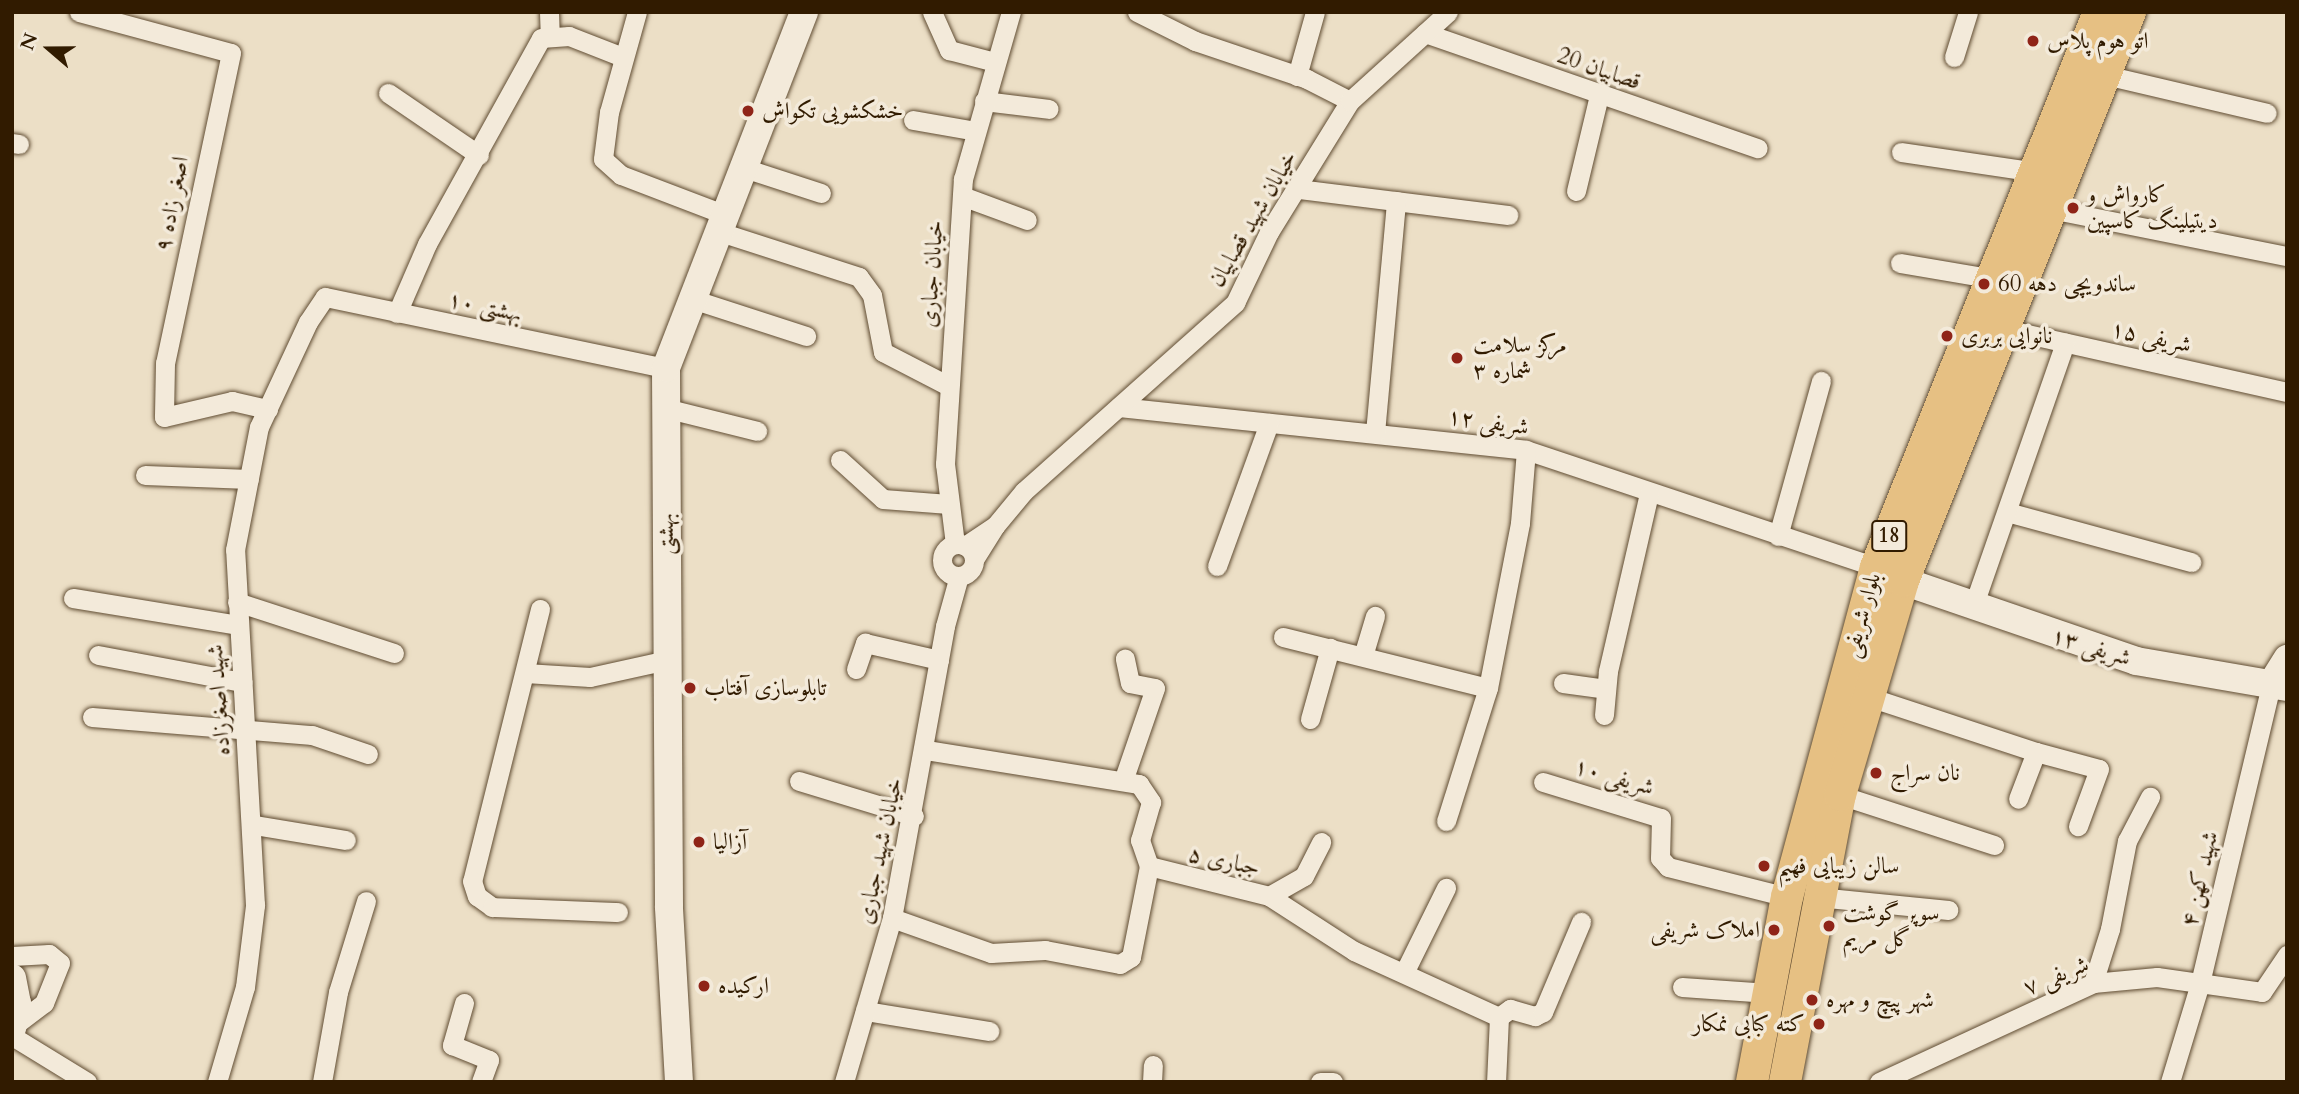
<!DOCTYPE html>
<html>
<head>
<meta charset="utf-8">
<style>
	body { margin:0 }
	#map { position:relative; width:2299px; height:1094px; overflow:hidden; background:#ecdfc6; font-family:Cardo,Amiri,serif }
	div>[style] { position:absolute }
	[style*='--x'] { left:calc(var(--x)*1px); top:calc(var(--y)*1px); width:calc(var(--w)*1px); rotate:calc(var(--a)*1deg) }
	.roads { filter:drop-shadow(0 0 2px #604c32) drop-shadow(0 0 2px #604c32) }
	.street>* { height:19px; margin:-9.5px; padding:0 9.5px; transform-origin:9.5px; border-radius:9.5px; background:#f3eada }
	.street>.ring { margin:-9.5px; padding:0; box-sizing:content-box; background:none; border:19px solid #f3eada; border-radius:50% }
	.secondary>* { height:28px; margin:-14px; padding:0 14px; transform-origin:14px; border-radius:14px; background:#f3eada }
	.primary>* { height:32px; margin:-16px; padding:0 16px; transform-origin:16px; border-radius:16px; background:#e6c083 }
	.dots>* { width:19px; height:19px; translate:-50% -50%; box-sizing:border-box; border:4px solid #f3eada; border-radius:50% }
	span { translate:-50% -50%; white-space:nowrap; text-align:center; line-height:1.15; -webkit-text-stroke:7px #f3eada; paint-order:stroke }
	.shield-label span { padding:2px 5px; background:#f3eada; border:2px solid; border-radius:5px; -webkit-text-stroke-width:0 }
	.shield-label { font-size:21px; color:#311b00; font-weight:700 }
	.poi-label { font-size:23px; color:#311b00 }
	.left { translate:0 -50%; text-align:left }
	.right { translate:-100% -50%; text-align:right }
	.street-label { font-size:23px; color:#311b00 }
	.frame { position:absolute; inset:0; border:14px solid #311b00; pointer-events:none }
	.north { position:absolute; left:14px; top:14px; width:70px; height:70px; -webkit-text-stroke:5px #f3eada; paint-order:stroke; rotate:290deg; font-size:19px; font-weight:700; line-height:28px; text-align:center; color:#311b00 }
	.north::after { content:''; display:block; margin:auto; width:24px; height:32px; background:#311b00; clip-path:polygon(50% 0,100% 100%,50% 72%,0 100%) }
</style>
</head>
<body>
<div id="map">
	<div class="roads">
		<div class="street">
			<div style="--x:79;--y:12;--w:157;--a:15.1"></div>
			<div style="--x:231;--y:53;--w:317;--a:102"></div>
			<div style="--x:165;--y:363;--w:54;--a:91.1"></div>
			<div style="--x:164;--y:417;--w:70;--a:-13.2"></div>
			<div style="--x:232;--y:401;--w:37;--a:13"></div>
			<div style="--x:549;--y:12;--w:25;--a:88"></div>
			<div style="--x:637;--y:12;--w:104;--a:105.6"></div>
			<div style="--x:609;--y:112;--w:47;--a:97.3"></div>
			<div style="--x:603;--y:159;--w:24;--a:42"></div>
			<div style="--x:621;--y:175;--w:109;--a:20.9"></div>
			<div style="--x:932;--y:12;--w:42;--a:65.9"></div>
			<div style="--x:949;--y:50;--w:48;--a:14.6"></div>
			<div style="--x:1137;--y:12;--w:65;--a:26.6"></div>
			<div style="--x:1195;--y:41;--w:118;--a:18.7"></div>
			<div style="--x:1307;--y:79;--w:48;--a:27.1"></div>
			<div style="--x:1425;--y:33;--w:352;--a:19.1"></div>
			<div style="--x:1954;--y:57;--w:47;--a:-72.7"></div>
			<div style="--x:2105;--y:75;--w:166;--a:13.2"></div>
			<div style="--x:1297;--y:76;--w:66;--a:-74.3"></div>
			<div style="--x:388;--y:93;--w:110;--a:34.3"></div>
			<div style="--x:984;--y:101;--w:65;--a:7"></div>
			<div style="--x:913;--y:120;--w:64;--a:9.9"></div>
			<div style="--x:12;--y:143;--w:7;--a:8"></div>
			<div style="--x:1901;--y:152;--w:136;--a:8.4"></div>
			<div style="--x:741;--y:167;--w:84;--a:18"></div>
			<div style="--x:1299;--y:189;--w:211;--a:7.1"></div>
			<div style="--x:1576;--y:191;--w:99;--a:-76.5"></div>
			<div style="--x:962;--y:196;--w:69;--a:20.3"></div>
			<div style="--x:2051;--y:209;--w:241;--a:11.3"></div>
			<div style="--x:717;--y:231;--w:149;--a:17.9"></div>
			<div style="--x:859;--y:277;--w:22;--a:54"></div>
			<div style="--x:872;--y:295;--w:58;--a:79.1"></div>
			<div style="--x:883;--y:352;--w:74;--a:27.3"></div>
			<div style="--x:1900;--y:263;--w:96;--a:9.6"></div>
			<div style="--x:692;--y:299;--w:120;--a:18"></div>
			<div style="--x:397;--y:313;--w:75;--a:-66.5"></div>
			<div style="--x:427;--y:244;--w:235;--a:-61"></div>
			<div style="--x:541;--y:38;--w:28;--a:-4"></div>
			<div style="--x:569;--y:36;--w:58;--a:21.3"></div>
			<div style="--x:2005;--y:329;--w:289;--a:12.6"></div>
			<div style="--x:1119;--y:407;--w:409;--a:6"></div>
			<div style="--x:1526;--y:450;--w:369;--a:18.5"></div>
			<div style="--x:665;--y:408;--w:95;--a:14"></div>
			<div style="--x:1375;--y:433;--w:233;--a:-84.8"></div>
			<div style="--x:840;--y:460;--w:58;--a:42.2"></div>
			<div style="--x:883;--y:499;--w:66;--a:4.3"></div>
			<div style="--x:145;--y:475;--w:104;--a:2.2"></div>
			<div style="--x:2007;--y:512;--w:191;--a:15.2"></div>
			<div style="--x:995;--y:526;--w:45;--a:-50.4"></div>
			<div style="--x:1024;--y:491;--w:283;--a:-41.7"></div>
			<div style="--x:1235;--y:303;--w:79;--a:-64.4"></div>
			<div style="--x:1269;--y:232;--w:154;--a:-58.3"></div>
			<div style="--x:1350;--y:101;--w:132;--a:-42.2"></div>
			<div style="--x:1778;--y:536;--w:161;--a:-74.5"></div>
			<div style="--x:955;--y:544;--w:81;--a:-97.1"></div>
			<div style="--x:945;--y:464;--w:286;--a:-86.4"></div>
			<div style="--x:963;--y:179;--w:174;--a:-74"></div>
			<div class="ring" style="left:942px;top:544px;width:13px;height:13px"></div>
			<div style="--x:965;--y:546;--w:36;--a:-34"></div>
			<div style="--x:995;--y:526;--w:39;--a:122"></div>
			<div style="--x:1217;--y:566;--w:152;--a:-70"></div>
			<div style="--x:73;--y:598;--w:167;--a:9.3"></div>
			<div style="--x:237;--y:602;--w:165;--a:18"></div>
			<div style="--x:1973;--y:607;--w:280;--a:-70.8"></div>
			<div style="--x:540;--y:609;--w:280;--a:104"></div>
			<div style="--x:472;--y:881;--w:16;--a:72"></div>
			<div style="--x:477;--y:896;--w:19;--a:36"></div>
			<div style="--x:492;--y:907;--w:126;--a:2.3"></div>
			<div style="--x:1283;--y:637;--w:211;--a:14"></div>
			<div style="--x:98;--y:655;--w:147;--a:10.6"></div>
			<div style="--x:1363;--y:656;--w:42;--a:-73.3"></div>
			<div style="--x:856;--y:669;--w:28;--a:-71"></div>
			<div style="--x:865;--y:643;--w:76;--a:12.9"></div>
			<div style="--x:525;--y:673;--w:65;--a:3.5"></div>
			<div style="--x:590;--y:677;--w:79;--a:-12.4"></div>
			<div style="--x:1563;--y:683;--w:43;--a:7.9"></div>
			<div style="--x:1866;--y:696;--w:179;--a:18.2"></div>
			<div style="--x:2036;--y:752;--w:50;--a:111"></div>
			<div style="--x:1604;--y:715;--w:44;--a:-84.8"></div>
			<div style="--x:1608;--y:671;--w:182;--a:-77"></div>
			<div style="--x:92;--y:717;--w:221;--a:4.7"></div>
			<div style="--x:312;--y:735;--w:59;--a:18.7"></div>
			<div style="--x:1310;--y:719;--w:74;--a:-74.3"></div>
			<div style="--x:926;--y:750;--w:216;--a:9.1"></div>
			<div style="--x:1139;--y:784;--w:22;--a:56"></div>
			<div style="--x:1151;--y:802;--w:40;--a:106"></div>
			<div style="--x:1140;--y:840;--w:28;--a:71"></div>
			<div style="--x:1149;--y:866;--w:124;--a:14"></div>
			<div style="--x:1269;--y:896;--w:101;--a:32.9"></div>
			<div style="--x:1354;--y:951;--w:159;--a:24.5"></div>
			<div style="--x:1499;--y:1017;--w:65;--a:92.6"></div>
			<div style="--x:2036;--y:752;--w:65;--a:15.1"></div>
			<div style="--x:2099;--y:769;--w:61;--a:110.2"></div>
			<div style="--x:799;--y:781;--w:120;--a:16.9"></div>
			<div style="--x:1123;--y:781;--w:98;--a:-71"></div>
			<div style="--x:1155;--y:688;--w:25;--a:-169"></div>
			<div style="--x:1130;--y:683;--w:25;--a:-102"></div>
			<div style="--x:1543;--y:782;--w:123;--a:17"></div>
			<div style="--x:1661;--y:818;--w:40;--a:91.4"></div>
			<div style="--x:1660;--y:858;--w:12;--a:48"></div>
			<div style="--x:1668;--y:867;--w:123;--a:14.1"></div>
			<div style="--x:1840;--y:795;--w:162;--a:18"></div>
			<div style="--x:1446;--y:821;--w:139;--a:-72.5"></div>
			<div style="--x:1488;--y:688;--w:168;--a:-79"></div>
			<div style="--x:1520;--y:523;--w:73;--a:-85.3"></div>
			<div style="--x:254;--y:825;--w:93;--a:9.3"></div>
			<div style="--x:1269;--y:896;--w:40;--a:-29.7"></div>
			<div style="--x:1304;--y:876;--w:38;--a:-63"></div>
			<div style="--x:1818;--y:897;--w:131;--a:5.7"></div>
			<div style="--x:892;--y:918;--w:105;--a:19.5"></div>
			<div style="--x:991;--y:953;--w:54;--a:-3.2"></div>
			<div style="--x:1045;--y:950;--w:76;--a:10.6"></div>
			<div style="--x:1120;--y:964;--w:13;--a:-32"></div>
			<div style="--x:1131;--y:957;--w:93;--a:-78.8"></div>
			<div style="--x:12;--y:956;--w:37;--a:-3"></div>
			<div style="--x:49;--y:954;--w:14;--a:39"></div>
			<div style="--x:60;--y:963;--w:43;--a:111.8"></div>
			<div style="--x:44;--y:1003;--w:36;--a:143"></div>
			<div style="--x:1404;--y:973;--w:95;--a:-63.7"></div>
			<div style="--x:2093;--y:983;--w:57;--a:-72.5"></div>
			<div style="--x:2110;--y:929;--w:90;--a:-79.1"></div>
			<div style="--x:2127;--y:841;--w:50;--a:-62.4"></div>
			<div style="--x:1682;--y:987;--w:87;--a:3.9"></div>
			<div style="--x:464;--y:1003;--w:44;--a:105.9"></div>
			<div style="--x:452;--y:1045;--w:40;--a:22"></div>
			<div style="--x:489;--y:1060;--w:23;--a:110"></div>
			<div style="--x:865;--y:1011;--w:126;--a:9.2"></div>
			<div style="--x:1499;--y:1017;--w:14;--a:-36"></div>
			<div style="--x:1510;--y:1009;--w:26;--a:16"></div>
			<div style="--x:1535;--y:1016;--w:9;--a:-27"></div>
			<div style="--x:1543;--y:1012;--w:98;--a:-67.1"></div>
			<div style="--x:12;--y:1036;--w:88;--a:31.5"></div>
			<div style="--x:217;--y:1082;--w:99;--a:-73.6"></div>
			<div style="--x:245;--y:987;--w:83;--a:-83"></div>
			<div style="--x:255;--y:905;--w:356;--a:-93.2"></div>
			<div style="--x:235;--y:550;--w:125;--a:-79"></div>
			<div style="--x:259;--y:427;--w:116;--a:-65"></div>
			<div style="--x:308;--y:322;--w:30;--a:-56"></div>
			<div style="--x:325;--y:297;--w:348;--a:11.8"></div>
			<div style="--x:322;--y:1082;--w:91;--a:-79.9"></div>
			<div style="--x:338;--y:992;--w:95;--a:-72.9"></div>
			<div style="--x:844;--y:1082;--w:171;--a:-73.7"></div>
			<div style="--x:892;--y:918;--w:297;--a:-79.7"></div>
			<div style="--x:945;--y:626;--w:52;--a:-74.4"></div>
			<div style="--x:1152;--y:1082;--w:17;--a:-87"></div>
			<div style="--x:1320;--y:1082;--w:13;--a:0"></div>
			<div style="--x:1879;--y:1082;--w:236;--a:-24.8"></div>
			<div style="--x:2093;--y:983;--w:64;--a:-5.4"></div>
			<div style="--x:2157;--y:977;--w:106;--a:8.1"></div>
			<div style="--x:2262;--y:992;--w:45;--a:-56"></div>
			<div style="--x:2170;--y:1082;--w:103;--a:-73.1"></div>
			<div style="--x:2200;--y:983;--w:306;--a:-76.6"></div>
		</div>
		<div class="secondary">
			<div style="--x:1903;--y:581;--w:246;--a:18.9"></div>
			<div style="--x:2136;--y:661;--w:153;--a:9.8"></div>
			<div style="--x:2271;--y:685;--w:31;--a:-58"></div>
			<div style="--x:12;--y:978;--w:25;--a:79"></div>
			<div style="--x:17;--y:1003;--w:25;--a:101"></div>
			<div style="--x:679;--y:1082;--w:176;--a:-93.3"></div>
			<div style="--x:669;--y:906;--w:538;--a:-90.32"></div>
			<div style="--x:666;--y:368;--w:382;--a:-68.8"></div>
		</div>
		<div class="primary">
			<div style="--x:1752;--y:1082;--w:188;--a:-79.3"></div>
			<div style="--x:1787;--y:897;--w:342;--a:-74.9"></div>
			<div style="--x:1876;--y:567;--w:598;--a:-68.11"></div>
			<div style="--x:1785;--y:1082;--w:292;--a:-79.2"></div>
			<div style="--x:1840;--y:795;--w:223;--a:-73.6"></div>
			<div style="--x:1903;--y:581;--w:613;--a:-68.25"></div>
		</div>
	</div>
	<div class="dots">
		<div style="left:2033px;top:41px;background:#8f2418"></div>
		<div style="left:748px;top:111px;background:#8f2418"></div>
		<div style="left:2073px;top:208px;background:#8f2418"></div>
		<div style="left:1984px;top:284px;background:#8f2418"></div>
		<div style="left:1947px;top:336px;background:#8f2418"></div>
		<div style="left:1457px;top:358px;background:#8f2418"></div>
		<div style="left:690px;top:688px;background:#8f2418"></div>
		<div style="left:1876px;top:773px;background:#8f2418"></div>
		<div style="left:699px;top:842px;background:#8f2418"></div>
		<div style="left:1764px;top:866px;background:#8f2418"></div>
		<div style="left:1829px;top:926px;background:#8f2418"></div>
		<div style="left:1774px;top:930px;background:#8f2418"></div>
		<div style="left:704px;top:986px;background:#8f2418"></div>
		<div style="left:1812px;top:1000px;background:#8f2418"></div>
		<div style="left:1819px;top:1024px;background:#8f2418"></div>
	</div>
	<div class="shield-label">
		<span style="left:1889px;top:536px">18</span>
	</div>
	<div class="poi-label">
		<span class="left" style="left:2047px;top:41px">اتو هوم پلاس</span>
		<span class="left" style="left:762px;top:111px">خشکشویی تکواش</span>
		<span class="left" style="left:2087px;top:208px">کارواش و<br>دیتیلینگ کاسپین</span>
		<span class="left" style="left:1998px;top:284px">ساندویچی دهه 60</span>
		<span class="left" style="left:1961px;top:336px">نانوایی بربری</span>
		<span class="left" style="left:1473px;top:358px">مرکز سلامت<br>شماره ۳</span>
		<span class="left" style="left:704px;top:688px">تابلوسازی آفتاب</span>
		<span class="left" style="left:1890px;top:773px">نان سراج</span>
		<span class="left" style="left:713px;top:842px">آزالیا</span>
		<span class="left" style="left:1778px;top:866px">سالن زیبایی فهیم</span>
		<span class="left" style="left:1843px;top:926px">سوپر گوشت<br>گل مریم</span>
		<span class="right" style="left:1760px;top:930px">املاک شریفی</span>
		<span class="left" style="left:718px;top:986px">ارکیده</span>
		<span class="left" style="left:1826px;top:1000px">شهر پیچ و مهره</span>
		<span class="right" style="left:1805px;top:1024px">کته کبابی نمکار</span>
	</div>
	<div class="street-label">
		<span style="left:1599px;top:69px;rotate:19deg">قصابیان 20</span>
		<span style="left:172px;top:204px;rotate:-79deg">اصغر زاده ۹</span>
		<span style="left:1253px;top:219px;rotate:-60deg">خیابان شهید قصابیان</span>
		<span style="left:932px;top:274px;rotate:-86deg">خیابان جباری</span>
		<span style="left:485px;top:307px;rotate:12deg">بهشتی ۱۰</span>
		<span style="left:2151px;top:337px;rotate:12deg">شریفی ۱۵</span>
		<span style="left:1488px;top:422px;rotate:8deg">شریفی ۱۲</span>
		<span style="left:666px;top:534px;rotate:-90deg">بهشتی</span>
		<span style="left:1862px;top:615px;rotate:-74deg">بلوار شریفی</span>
		<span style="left:2091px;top:647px;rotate:17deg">شریفی ۱۳</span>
		<span style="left:219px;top:700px;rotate:-94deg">شهید اصغرزاده</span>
		<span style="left:1614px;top:777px;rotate:16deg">شریفی ۱۰</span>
		<span style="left:880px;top:851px;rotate:-78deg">خیابان شهید جباری</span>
		<span style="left:1224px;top:861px;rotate:12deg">جباری ۵</span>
		<span style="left:2200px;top:879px;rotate:-77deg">شهید کهن ۴</span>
		<span style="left:2056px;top:976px;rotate:-22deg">شریفی ۷</span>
	</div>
	<div class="frame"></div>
	<div class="north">N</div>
</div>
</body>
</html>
